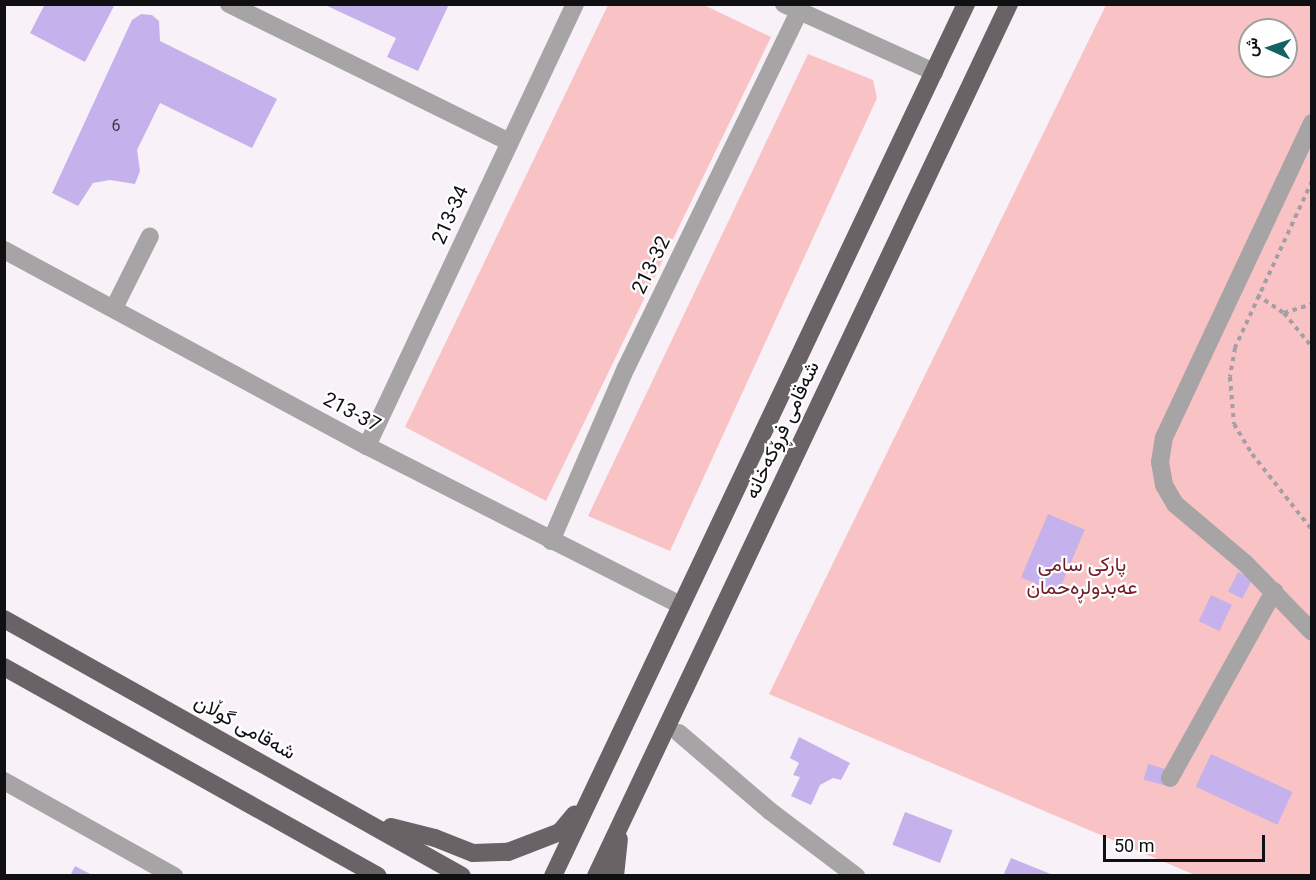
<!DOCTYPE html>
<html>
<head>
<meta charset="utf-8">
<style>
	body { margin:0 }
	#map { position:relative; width:1316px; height:880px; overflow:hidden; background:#f8f2f8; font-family:Roboto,Vazirmatn,sans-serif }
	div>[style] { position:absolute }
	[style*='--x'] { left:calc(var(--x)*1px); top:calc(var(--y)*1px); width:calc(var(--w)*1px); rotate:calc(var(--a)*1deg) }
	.green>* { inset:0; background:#f9c3c5 }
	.building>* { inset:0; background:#c5b1ec; transform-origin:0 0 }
	.path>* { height:4px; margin-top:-2px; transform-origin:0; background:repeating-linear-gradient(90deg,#a49fa4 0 4.5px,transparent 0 9px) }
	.minor>* { height:18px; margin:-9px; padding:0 9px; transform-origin:9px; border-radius:9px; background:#a7a4a5 }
	.major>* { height:18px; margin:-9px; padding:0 9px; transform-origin:9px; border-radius:9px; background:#696365 }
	span { translate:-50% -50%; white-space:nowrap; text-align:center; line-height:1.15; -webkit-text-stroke:4.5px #fff; paint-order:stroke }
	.number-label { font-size:16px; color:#3d3848 }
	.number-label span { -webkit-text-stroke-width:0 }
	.street-label { font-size:20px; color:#100f11 }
	.park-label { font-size:20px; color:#6f1c28 }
	.frame { position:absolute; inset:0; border:6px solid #100f11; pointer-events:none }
	.north { position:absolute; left:1238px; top:18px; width:60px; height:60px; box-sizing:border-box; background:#fff; border:2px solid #9f9fa0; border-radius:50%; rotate:273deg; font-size:16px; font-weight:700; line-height:24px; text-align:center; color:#100f11 }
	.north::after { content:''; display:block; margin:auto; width:21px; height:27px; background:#136365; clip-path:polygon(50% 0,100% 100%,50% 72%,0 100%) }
	.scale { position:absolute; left:1103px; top:835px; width:162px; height:27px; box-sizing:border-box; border:3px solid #100f11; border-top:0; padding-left:8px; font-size:18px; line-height:21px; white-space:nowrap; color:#100f11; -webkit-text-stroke:4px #fff; paint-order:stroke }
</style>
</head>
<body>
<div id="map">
	<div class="green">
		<div style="clip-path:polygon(608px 5px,704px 5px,771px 37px,546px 501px,405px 427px)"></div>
		<div style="clip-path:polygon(evenodd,1106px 5px,1311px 5px,1311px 875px,1195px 875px,769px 694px,1106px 5px,1250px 30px,1286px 30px,1286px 66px,1250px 66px,1250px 30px)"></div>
		<div style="clip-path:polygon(808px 54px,873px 80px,877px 98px,670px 551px,588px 516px)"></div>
	</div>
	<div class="building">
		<div style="clip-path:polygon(45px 4px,115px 4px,85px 62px,30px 33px)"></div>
		<div style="clip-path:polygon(323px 4px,449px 4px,418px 71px,387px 57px,396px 38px)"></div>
		<div style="clip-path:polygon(141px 14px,152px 15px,159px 21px,160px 41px,277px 99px,252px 148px,160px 103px,137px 150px,140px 171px,135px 184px,110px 180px,93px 183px,78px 206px,52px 193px,132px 20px)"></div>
		<div style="left:1048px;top:514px;width:40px;height:69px;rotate:23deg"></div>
		<div style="left:1238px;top:572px;width:16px;height:22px;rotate:27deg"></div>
		<div style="left:1211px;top:595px;width:23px;height:29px;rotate:25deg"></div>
		<div style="clip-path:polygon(799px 737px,850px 763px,841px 780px,833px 778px,820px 785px,811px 805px,791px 796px,800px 777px,793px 775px,799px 763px,790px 758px)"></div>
		<div style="left:1211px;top:754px;width:90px;height:36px;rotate:25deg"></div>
		<div style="left:1148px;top:764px;width:26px;height:16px;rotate:16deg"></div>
		<div style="left:905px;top:812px;width:51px;height:35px;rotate:21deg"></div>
		<div style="clip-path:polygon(1011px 858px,1053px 875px,1053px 876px,1003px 876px)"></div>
		<div style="clip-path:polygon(75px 866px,94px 876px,70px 876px)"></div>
	</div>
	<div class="path">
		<div style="--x:1312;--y:181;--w:184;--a:114.8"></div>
		<div style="--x:1235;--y:348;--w:29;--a:100"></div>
		<div style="--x:1230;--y:377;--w:47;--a:85.1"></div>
		<div style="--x:1234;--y:424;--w:35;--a:59"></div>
		<div style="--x:1252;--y:454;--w:97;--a:51.7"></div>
		<div style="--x:1257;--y:295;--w:32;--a:34"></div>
		<div style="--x:1284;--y:313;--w:44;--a:50.5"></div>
		<div style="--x:1284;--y:313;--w:29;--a:-18"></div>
	</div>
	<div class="minor">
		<div style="--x:229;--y:4;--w:311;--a:26.2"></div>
		<div style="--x:784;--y:4;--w:165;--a:24.4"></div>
		<div style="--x:1312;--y:123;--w:347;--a:115.2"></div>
		<div style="--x:1164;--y:437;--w:25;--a:99"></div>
		<div style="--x:1160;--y:462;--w:23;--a:80"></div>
		<div style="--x:1164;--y:485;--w:22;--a:60"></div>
		<div style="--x:1175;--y:504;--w:92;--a:40.1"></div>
		<div style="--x:1245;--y:563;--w:96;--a:45.8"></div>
		<div style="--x:4;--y:250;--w:413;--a:28.4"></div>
		<div style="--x:367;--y:446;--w:352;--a:26.9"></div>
		<div style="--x:114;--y:308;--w:80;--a:-63.4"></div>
		<div style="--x:367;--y:446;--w:488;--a:-64.8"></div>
		<div style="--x:551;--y:541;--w:189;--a:-66.6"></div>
		<div style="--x:626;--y:368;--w:396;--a:-64.1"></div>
		<div style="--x:679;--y:733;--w:120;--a:40.6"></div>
		<div style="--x:770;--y:811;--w:108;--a:37.1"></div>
		<div style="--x:1170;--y:778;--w:214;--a:-60.9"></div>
		<div style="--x:4;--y:781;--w:195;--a:29.2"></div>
	</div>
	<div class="major">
		<div style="--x:4;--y:619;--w:525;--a:29.3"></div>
		<div style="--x:4;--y:667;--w:428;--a:29.2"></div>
		<div style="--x:391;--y:827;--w:45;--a:14"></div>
		<div style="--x:435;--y:838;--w:41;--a:21.5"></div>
		<div style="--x:473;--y:853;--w:35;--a:-2"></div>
		<div style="--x:508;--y:852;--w:56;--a:-21"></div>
		<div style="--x:560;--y:832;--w:23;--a:-50"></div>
		<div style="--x:553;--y:876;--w:965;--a:-64.66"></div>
		<div style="--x:596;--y:876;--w:965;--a:-64.66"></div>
		<div style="--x:615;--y:876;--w:37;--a:-84"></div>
	</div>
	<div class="number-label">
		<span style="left:116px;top:126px">6</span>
	</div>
	<div class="street-label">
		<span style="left:450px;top:215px;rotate:-66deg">213-34</span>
		<span style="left:651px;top:265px;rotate:-64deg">213-32</span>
		<span style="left:352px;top:412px;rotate:28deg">213-37</span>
		<span style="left:782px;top:430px;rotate:-65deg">شەقامی فڕۆکەخانە</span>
		<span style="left:245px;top:727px;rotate:29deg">شەقامی گوڵان</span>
	</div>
	<div class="park-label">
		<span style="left:1082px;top:576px">پارکی سامی<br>عەبدولڕەحمان</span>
	</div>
	<div class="frame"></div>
	<div class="north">ش</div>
	<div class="scale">50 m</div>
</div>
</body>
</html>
